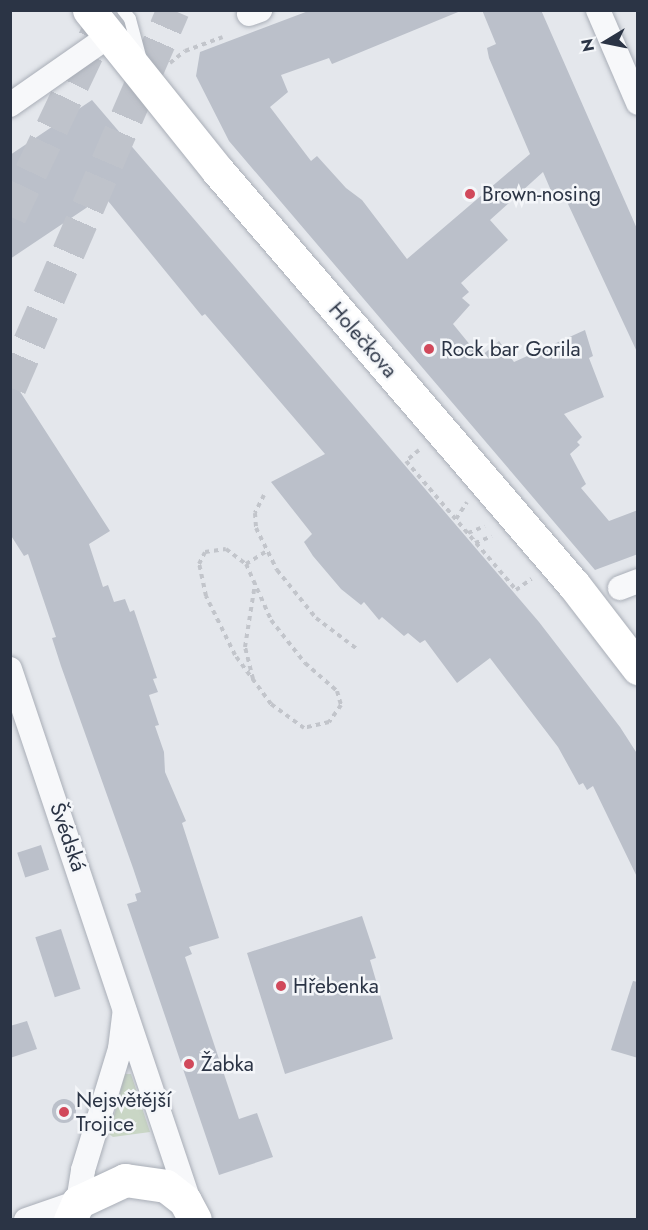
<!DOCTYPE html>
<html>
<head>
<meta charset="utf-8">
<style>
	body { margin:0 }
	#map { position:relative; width:648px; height:1230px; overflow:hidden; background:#e4e7ec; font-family:Jost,sans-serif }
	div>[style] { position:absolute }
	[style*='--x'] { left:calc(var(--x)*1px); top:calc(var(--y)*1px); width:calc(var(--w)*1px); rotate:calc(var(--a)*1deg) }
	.green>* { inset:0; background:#c9d6c5 }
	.building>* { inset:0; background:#bbc0ca; transform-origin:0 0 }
	.round { border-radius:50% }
	.highway-tunnel>* { height:33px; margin-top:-16.5px; transform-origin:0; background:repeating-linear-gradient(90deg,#bfc3cb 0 33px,transparent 0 49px) }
	.path>* { height:4px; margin-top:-2px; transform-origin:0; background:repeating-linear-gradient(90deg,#c2c5cb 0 4.5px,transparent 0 9px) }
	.roads { filter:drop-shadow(0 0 2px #a9aeb7) drop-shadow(0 0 2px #a9aeb7) }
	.lane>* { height:12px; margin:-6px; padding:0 6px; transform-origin:6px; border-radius:6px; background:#f7f8fa }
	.street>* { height:24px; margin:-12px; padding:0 12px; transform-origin:12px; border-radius:12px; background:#f7f8fa }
	.secondary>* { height:33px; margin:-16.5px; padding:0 16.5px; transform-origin:16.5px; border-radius:16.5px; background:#fff }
	.dots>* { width:16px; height:16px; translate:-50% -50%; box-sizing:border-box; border:3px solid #f4f6f9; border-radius:50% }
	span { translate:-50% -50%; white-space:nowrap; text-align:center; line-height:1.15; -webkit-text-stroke:5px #f4f6f9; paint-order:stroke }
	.poi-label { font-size:21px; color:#2b3445 }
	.left { translate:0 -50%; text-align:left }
	.street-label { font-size:21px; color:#2b3445 }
	.frame { position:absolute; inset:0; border:12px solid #2b3445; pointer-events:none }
	.north { position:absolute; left:576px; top:12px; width:60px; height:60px; -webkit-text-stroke:4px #f4f6f9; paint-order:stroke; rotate:260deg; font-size:16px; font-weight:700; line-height:24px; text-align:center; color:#2b3445 }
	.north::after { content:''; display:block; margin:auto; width:21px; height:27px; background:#2b3445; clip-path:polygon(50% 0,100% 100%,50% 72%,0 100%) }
</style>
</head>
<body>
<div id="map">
	<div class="green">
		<div style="clip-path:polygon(125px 1074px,131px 1074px,150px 1132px,113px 1137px,109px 1134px)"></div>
	</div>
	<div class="building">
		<div style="clip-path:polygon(311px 10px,463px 10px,332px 64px,329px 58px,281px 75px,288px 92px,270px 107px,311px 161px,317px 156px,346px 188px,362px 200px,407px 259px,530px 154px,489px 58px,487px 48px,496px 44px,482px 10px,541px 10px,638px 231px,638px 354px,561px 189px,552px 193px,543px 172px,490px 220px,508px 240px,461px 283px,469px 292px,462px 298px,470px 305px,453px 324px,480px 357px,499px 341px,514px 362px,585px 330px,593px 356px,589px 358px,604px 397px,564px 414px,582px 437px,577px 442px,580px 445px,570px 454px,586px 484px,581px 488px,609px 521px,638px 510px,638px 554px,595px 570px,229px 141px,196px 76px,200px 52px)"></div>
		<div style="clip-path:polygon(92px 100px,539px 622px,620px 727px,638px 755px,638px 879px,593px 786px,587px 790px,583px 783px,579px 785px,558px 747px,490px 658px,457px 683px,425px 640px,420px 643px,408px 633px,404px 636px,382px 617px,379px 620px,364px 602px,361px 605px,341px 589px,313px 556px,304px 542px,312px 534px,271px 482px,325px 454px,205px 314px,202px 316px,104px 196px,10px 259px,10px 155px)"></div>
		<div style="clip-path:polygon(10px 376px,110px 531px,89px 544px,103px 587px,108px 585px,114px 602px,125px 599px,130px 612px,134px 610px,157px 678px,153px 679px,158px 692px,149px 695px,159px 725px,155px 726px,164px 752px,165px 772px,186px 821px,182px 823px,219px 938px,189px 947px,192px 954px,185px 957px,239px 1119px,257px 1113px,273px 1157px,219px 1175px,127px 904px,137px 901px,135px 894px,141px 892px,133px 868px,61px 666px,52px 638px,56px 637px,28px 554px,24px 556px,10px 534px)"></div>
		<div style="left:41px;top:845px;width:26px;height:25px;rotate:72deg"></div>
		<div style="clip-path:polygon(362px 916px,376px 958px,370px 960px,393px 1039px,285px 1074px,247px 953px)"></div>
		<div style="left:61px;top:929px;width:63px;height:27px;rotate:72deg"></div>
		<div style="clip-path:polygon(633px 981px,638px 982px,638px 1058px,611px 1050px)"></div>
		<div style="clip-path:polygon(27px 1021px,37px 1049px,10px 1058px,10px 1026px)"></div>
		<div class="round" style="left:52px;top:1099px;width:24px;height:24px"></div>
	</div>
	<div class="highway-tunnel">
		<div style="--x:10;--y:216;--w:205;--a:-64.6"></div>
		<div style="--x:10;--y:387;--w:411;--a:-66.6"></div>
	</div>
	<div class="path">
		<div style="--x:170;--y:63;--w:19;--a:-39"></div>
		<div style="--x:185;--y:51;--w:40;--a:-20.2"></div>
		<div style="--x:419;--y:450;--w:17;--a:140"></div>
		<div style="--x:406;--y:461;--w:170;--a:49.5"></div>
		<div style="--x:516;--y:590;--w:19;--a:-36"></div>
		<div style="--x:264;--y:495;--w:20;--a:117"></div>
		<div style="--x:255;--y:513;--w:15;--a:86"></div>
		<div style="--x:256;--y:528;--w:47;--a:63.4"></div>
		<div style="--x:277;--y:570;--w:62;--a:50.9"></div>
		<div style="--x:316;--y:618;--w:51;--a:37.1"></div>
		<div style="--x:456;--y:519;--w:20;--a:-57"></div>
		<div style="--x:468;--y:533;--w:18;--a:-22"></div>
		<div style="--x:475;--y:543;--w:18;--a:-22"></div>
		<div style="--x:246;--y:564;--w:61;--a:65.9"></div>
		<div style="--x:271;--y:620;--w:55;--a:51.7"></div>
		<div style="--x:305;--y:663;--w:43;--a:41.2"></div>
		<div style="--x:337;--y:691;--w:15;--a:74"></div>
		<div style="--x:341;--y:705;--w:21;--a:125"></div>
		<div style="--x:329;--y:722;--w:26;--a:167"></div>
		<div style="--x:304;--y:728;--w:41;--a:-144"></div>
		<div style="--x:271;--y:704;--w:61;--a:-126.3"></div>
		<div style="--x:235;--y:655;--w:66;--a:-116.2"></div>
		<div style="--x:206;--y:596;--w:33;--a:-102"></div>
		<div style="--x:199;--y:564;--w:13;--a:-63"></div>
		<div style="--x:205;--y:552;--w:21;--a:-8"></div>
		<div style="--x:226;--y:549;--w:25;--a:37"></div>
		<div style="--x:246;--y:564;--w:25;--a:-32"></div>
		<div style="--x:253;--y:679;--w:33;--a:-104"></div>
		<div style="--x:245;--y:647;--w:64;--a:-81"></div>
	</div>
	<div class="roads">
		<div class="lane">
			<div style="--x:123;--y:10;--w:11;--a:52"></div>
			<div style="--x:130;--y:19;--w:39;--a:75"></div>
		</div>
		<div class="street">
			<div style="--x:598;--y:10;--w:101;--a:66.7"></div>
			<div style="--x:249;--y:14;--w:12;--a:-20"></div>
			<div style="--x:10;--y:105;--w:121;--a:-34.9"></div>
			<div style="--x:620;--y:588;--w:19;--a:-21"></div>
			<div style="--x:10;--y:669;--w:568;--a:71.41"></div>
			<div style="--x:26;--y:1220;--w:55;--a:-19.1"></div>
			<div style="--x:78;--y:1202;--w:32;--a:-81"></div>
			<div style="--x:83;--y:1170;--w:127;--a:-73"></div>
			<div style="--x:120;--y:1049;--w:38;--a:-83"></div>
		</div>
		<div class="secondary">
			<div style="--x:89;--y:10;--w:206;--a:51.3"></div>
			<div style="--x:218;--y:171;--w:546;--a:49.31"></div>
			<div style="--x:574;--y:585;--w:105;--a:52.4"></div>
			<div style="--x:70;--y:1220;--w:20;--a:-66"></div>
			<div style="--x:78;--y:1202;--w:52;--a:-25.1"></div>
			<div style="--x:125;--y:1180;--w:41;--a:8.3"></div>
			<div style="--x:166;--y:1186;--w:24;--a:38"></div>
			<div style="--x:185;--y:1201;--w:21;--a:62"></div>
		</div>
	</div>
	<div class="dots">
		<div style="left:470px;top:194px;background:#d1495b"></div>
		<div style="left:429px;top:349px;background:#d1495b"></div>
		<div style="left:281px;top:986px;background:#d1495b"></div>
		<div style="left:189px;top:1064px;background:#d1495b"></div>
		<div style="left:64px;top:1112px;background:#d1495b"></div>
	</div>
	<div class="poi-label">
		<span class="left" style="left:482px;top:194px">Brown-nosing</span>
		<span class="left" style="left:441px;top:349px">Rock bar Gorila</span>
		<span class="left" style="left:293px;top:986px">Hřebenka</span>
		<span class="left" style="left:201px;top:1064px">Žabka</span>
		<span class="left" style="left:76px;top:1112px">Nejsvětější<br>Trojice</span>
	</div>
	<div class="street-label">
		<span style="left:363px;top:340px;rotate:49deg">Holečkova</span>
		<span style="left:68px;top:837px;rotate:71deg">Švédská</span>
	</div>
	<div class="frame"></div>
	<div class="north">N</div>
</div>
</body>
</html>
